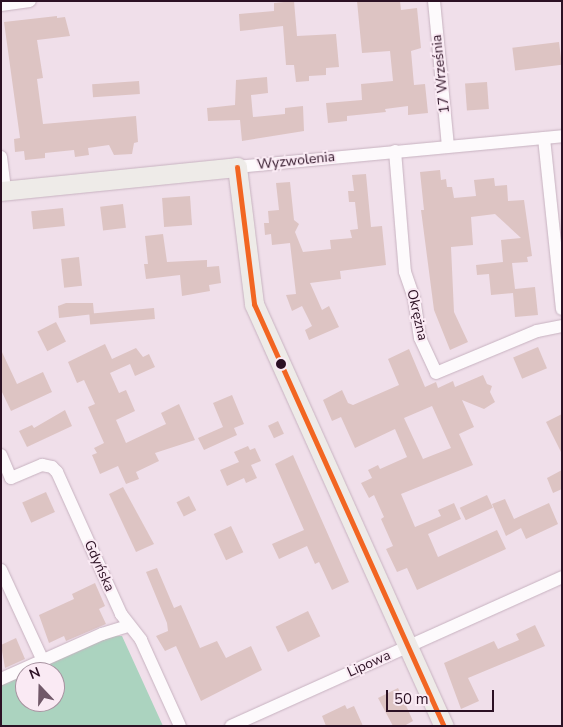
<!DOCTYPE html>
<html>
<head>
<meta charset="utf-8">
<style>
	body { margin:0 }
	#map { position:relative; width:563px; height:727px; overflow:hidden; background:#f0dfea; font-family:"Nunito Sans",sans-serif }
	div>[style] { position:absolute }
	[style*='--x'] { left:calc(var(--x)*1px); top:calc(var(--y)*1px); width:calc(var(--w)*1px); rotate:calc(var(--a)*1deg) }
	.green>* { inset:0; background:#abd3bf }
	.building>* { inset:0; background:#ddc4c3; transform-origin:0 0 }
	.roads { filter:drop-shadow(0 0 1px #c7b2c0) drop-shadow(0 0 1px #c7b2c0) }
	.street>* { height:12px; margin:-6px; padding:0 6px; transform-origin:6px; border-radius:6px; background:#fdfafc }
	.secondary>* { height:19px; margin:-9.5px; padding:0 9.5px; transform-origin:9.5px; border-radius:9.5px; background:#eeebe8 }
	.bus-1>* { height:5px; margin:-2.5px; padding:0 2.5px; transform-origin:2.5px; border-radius:2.5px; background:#f26522 }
	.dots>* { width:14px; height:14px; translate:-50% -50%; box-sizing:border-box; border:2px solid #faeaf4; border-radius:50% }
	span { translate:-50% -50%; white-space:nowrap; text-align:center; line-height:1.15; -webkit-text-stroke:4px #faeaf4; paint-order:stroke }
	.street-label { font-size:14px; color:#2c1124 }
	.frame { position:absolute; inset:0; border:2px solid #2c1124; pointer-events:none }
	.north { position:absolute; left:15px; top:662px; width:50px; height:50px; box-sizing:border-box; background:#faeaf4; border:1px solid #a893a1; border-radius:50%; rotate:339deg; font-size:14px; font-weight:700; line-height:20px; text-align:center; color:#2c1124 }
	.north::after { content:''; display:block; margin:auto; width:18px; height:22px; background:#715969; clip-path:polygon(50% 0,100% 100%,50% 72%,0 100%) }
	.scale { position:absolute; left:386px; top:690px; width:108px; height:22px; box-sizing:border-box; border:2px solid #2c1124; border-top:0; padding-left:6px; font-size:15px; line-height:18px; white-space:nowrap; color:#2c1124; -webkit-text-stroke:4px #faeaf4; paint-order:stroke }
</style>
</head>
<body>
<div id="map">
	<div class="green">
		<div style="clip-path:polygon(evenodd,104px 636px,122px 636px,163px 726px,1px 726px,1px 682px,104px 636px,25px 672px,55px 672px,55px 702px,25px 702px,25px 672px)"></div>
	</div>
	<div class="building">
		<div style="clip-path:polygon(294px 1px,297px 36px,336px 34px,339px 67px,326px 68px,326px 75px,309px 76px,309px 81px,296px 82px,294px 65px,286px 65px,283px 26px,240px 31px,239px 14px,274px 11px,274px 3px)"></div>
		<div style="clip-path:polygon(357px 1px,400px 1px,401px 10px,417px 8px,421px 48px,411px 51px,414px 85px,425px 84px,428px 113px,408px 115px,408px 106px,385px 109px,386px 112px,347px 116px,347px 121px,328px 123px,326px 103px,362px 100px,361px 84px,393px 81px,390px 51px,362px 53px)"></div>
		<div style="clip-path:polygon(57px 16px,57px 18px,65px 17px,70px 36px,37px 40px,43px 78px,37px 79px,43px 124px,136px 116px,138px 142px,134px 143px,132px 154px,114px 155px,109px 145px,88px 148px,89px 155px,75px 157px,74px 150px,45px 153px,45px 158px,25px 160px,24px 151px,15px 152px,14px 139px,20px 138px,4px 22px)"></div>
		<div style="left:559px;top:42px;width:23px;height:47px;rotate:83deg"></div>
		<div style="clip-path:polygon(267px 77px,268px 93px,251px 95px,253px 117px,285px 114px,285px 108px,303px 106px,304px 131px,242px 141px,240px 120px,208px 121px,207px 108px,235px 105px,236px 80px)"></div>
		<div style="left:139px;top:81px;width:13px;height:47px;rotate:86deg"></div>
		<div style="left:487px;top:82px;width:27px;height:22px;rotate:86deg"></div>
		<div style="clip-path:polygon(440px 170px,441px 180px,446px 179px,447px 187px,452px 187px,454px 198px,476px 196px,474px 180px,494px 178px,495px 186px,507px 185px,508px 201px,524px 200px,532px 256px,527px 257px,528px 262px,512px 263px,515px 289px,535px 287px,538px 315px,515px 317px,513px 293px,491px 295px,489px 274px,477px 275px,476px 265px,503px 262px,501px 240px,521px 238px,495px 214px,471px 217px,473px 245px,451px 247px,454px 312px,468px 342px,450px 350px,434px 310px,421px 210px,424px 210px,420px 172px)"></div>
		<div style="clip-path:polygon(366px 174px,371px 227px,382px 226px,386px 265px,340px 271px,341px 279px,310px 283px,322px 310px,329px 306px,339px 327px,309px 340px,305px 330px,312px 326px,302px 306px,292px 311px,286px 295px,296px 294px,290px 243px,272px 245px,271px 234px,265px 235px,264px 223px,269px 223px,268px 211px,279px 210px,276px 183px,290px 182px,294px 220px,299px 224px,295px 232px,303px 252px,331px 249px,330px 240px,352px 238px,350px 230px,358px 229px,355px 202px,349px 202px,348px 191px,354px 191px,352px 175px)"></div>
		<div style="left:190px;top:196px;width:29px;height:28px;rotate:86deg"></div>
		<div style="left:123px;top:204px;width:24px;height:23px;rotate:83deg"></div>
		<div style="left:63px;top:208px;width:18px;height:32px;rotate:84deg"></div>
		<div style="clip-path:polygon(163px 234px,167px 262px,207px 260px,207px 267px,219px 266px,221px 283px,209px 285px,210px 291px,182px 296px,180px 275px,146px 279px,144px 264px,148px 264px,145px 236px)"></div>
		<div style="left:79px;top:257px;width:29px;height:18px;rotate:84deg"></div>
		<div style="clip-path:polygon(66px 303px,93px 303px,94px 314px,59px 318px,58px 306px)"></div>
		<div style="left:154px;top:308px;width:11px;height:65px;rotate:85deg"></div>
		<div style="left:56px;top:322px;width:22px;height:21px;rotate:63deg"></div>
		<div style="clip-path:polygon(105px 344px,112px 359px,136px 348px,143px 357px,149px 354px,155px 367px,135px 376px,130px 364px,110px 373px,119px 393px,126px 390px,135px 411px,116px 420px,126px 443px,166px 424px,161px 413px,179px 404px,195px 440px,155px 453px,159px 461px,136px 472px,139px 479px,126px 484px,118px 466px,100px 474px,92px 455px,97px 453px,94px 448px,104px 443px,88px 407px,95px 404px,84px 380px,77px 383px,68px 362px)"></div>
		<div style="left:538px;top:347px;width:23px;height:27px;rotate:67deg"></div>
		<div style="clip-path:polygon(evenodd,409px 349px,425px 387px,436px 382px,438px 388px,453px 381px,455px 387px,483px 375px,487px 384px,492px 386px,490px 392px,495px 402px,484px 409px,462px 400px,474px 427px,459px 434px,473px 465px,401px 494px,415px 527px,441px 516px,438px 510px,454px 503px,461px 519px,428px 534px,438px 557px,497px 530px,506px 549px,417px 590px,407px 568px,397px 572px,386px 549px,393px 546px,381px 519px,384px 517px,374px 495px,369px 498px,361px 483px,372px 478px,368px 470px,378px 465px,380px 469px,407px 457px,395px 429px,355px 448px,341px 417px,332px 421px,323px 400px,342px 390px,348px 403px,353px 405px,399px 385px,388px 359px,409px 349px,432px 406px,451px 448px,423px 459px,404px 418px,432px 406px)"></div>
		<div style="clip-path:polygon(1px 350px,17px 384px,43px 372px,52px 392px,11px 411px,1px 390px)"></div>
		<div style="clip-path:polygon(232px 395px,244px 424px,234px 428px,237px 435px,204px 450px,198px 438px,223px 427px,213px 403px)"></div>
		<div style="clip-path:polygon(65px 410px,72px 426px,27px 447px,19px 431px,32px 425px,34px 428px)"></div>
		<div style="clip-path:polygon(562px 414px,562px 454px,546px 422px)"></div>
		<div style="left:278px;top:421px;width:14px;height:11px;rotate:65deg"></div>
		<div style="clip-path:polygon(248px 446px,250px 450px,255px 448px,261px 461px,251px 465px,257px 478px,246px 483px,244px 478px,227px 486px,220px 470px,239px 462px,234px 452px)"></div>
		<div style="clip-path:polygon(293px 455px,349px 582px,332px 590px,319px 562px,315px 564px,307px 546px,279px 559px,272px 544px,304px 530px,275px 464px)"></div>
		<div style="clip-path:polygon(562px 470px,562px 489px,553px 493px,547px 478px)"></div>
		<div style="clip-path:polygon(123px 487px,154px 544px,136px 552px,109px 494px)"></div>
		<div style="left:46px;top:492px;width:22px;height:26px;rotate:66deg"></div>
		<div style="left:487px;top:495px;width:14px;height:30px;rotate:65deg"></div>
		<div style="left:189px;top:496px;width:16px;height:14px;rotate:63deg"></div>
		<div style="clip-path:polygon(505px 499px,514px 519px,549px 503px,558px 524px,526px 539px,521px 528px,506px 536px,492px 504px)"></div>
		<div style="left:231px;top:526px;width:29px;height:19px;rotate:65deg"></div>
		<div style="clip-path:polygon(157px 568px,174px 608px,181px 605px,200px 648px,217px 641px,226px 658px,251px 646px,262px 670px,201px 701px,176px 646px,165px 651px,156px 636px,168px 631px,167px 623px,146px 572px)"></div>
		<div style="clip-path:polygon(95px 583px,105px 606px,99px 609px,106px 624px,66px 641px,64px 636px,49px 643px,39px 615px,74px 599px,72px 594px)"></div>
		<div style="left:308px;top:611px;width:28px;height:36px;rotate:64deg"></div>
		<div style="clip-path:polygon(535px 625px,545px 646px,468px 678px,479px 701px,461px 709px,444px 663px,494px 641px,498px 649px,519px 640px,516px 634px)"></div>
		<div style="clip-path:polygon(16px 638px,25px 659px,5px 668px,1px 645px)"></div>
		<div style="clip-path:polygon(398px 688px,413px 721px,404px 726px,393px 726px,378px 698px)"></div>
		<div style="clip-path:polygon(345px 705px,347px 709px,354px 706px,363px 726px,326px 726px,322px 716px)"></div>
	</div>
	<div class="roads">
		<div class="street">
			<div style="--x:434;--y:1;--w:146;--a:84.5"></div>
			<div style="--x:1;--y:5;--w:29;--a:-8"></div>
			<div style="--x:544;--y:138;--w:172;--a:84"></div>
			<div style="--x:395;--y:151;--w:121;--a:85.3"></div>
			<div style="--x:405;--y:272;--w:28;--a:71"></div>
			<div style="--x:414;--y:298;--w:40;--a:81.5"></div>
			<div style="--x:420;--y:338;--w:38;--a:65"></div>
			<div style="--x:436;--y:373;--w:109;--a:-22.6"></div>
			<div style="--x:537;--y:331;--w:25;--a:-11"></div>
			<div style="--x:1;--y:157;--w:34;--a:83"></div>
			<div style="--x:237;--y:167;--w:326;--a:-5.4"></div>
			<div style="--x:1;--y:455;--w:25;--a:67"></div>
			<div style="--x:11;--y:478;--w:34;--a:-23"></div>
			<div style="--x:42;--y:465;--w:10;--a:11"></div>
			<div style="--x:52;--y:467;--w:7;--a:45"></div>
			<div style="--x:57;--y:472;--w:156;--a:65.7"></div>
			<div style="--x:121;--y:614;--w:33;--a:52"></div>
			<div style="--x:141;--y:640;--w:94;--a:65.6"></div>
			<div style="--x:1;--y:570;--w:100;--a:65.2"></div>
			<div style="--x:1;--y:679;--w:111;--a:-24"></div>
			<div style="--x:102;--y:634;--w:27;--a:-17"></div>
			<div style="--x:231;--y:726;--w:363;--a:-24.2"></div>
		</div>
		<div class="secondary">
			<div style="--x:1;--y:191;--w:237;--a:-5.8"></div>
			<div style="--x:237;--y:167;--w:138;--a:82.9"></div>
			<div style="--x:254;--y:304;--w:463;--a:65.8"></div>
		</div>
	</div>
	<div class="bus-1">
		<div style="--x:237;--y:167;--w:138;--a:82.9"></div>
		<div style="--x:254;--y:304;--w:463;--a:65.8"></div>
	</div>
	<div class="dots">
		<div style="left:281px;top:364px;background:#2c1124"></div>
	</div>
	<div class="street-label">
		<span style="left:441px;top:74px;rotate:-96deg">17 Września</span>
		<span style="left:296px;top:161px;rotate:-6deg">Wyzwolenia</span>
		<span style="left:417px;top:315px;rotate:77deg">Okrężna</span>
		<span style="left:99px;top:566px;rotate:66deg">Gdyńska</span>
		<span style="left:369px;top:664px;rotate:-24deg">Lipowa</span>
	</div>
	<div class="frame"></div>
	<div class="north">N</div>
	<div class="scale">50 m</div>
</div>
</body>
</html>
